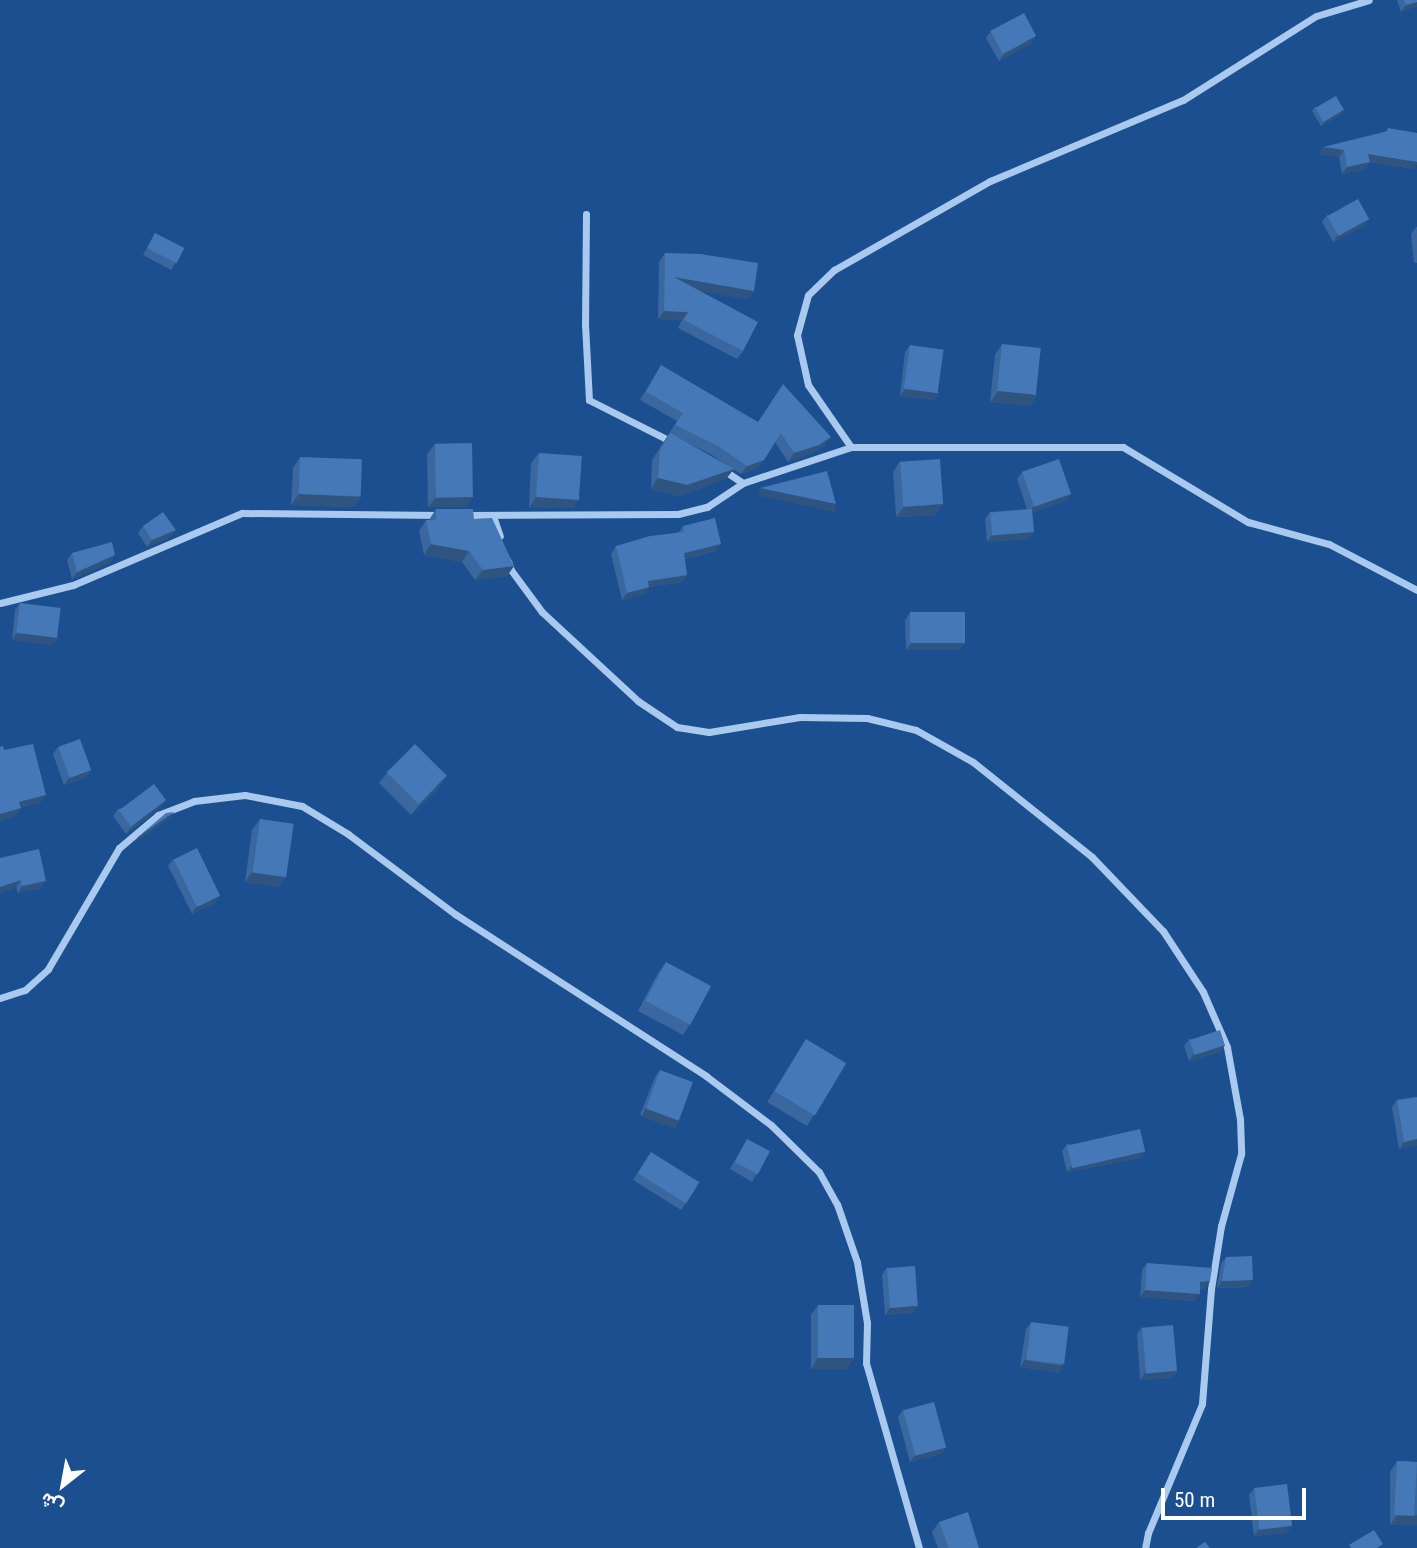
<!DOCTYPE html>
<html>
<head>
<meta charset="utf-8">
<style>
	body { margin:0 }
	#map { position:relative; width:1417px; height:1548px; overflow:hidden; background:#1b4f8f; font-family:"Roboto Condensed",Vazirmatn,sans-serif }
	div>[style] { position:absolute }
	[style*='--x'] { left:calc(var(--x)*1px); top:calc(var(--y)*1px); width:calc(var(--w)*1px); rotate:calc(var(--a)*1deg) }
	.minor>* { height:7px; margin:-3.5px; padding:0 3.5px; transform-origin:3.5px; border-radius:3.5px; background:#a9c9ee }
	.wall>* { inset:0; background:#3a679d }
	.shaded-wall>* { inset:0; background:#305480; transform-origin:0 0 }
	.building>* { inset:0; background:#4478b7; transform-origin:0 0 }
	span { translate:-50% -50%; white-space:nowrap; text-align:center; line-height:1.15; -webkit-text-stroke:6px #1b4f8f; paint-order:stroke }
	.north { position:absolute; left:28px; top:1450px; width:70px; height:70px; -webkit-text-stroke:5px #1b4f8f; paint-order:stroke; rotate:211deg; font-size:19px; font-weight:700; line-height:28px; text-align:center; color:#fff }
	.north::after { content:''; display:block; margin:auto; width:24px; height:32px; background:#fff; clip-path:polygon(50% 0,100% 100%,50% 72%,0 100%) }
	.scale { position:absolute; left:1161px; top:1488px; width:145px; height:32px; box-sizing:border-box; border:4px solid #fff; border-top:0; padding-left:9px; font-size:21px; line-height:24px; white-space:nowrap; color:#fff; -webkit-text-stroke:5px #1b4f8f; paint-order:stroke }
</style>
</head>
<body>
<div id="map">
	<div class="minor">
		<div style="--x:586;--y:214;--w:110;--a:90.5"></div>
		<div style="--x:585;--y:324;--w:76;--a:87"></div>
		<div style="--x:589;--y:400;--w:93;--a:26.8"></div>
		<div style="--x:851;--y:447;--w:75;--a:-124.7"></div>
		<div style="--x:808;--y:385;--w:51;--a:-102.4"></div>
		<div style="--x:797;--y:335;--w:41;--a:-74.6"></div>
		<div style="--x:808;--y:295;--w:36;--a:-44"></div>
		<div style="--x:834;--y:270;--w:180;--a:-29.7"></div>
		<div style="--x:990;--y:181;--w:209;--a:-22.8"></div>
		<div style="--x:1183;--y:100;--w:157;--a:-32.3"></div>
		<div style="--x:1316;--y:16;--w:55;--a:-16.8"></div>
		<div style="--x:722;--y:469;--w:25;--a:34"></div>
		<div style="--x:466;--y:515;--w:212;--a:-0.3"></div>
		<div style="--x:678;--y:514;--w:30;--a:-14"></div>
		<div style="--x:707;--y:507;--w:43;--a:-33.7"></div>
		<div style="--x:743;--y:483;--w:114;--a:-18.4"></div>
		<div style="--x:851;--y:447;--w:272;--a:0"></div>
		<div style="--x:1123;--y:447;--w:146;--a:31"></div>
		<div style="--x:1248;--y:522;--w:84;--a:15.2"></div>
		<div style="--x:1329;--y:544;--w:99;--a:27.6"></div>
		<div style="--x:493;--y:516;--w:21;--a:71"></div>
		<div style="--x:508;--y:561;--w:9;--a:72"></div>
		<div style="--x:511;--y:570;--w:52;--a:53.6"></div>
		<div style="--x:542;--y:612;--w:131;--a:42.8"></div>
		<div style="--x:638;--y:701;--w:47;--a:33.7"></div>
		<div style="--x:677;--y:727;--w:32;--a:9"></div>
		<div style="--x:709;--y:732;--w:92;--a:-9.4"></div>
		<div style="--x:800;--y:717;--w:67;--a:0.9"></div>
		<div style="--x:867;--y:718;--w:50;--a:13.8"></div>
		<div style="--x:916;--y:730;--w:65;--a:29.3"></div>
		<div style="--x:973;--y:762;--w:152;--a:38.6"></div>
		<div style="--x:1092;--y:857;--w:103;--a:46.2"></div>
		<div style="--x:1163;--y:931;--w:73;--a:56.7"></div>
		<div style="--x:1203;--y:992;--w:60;--a:66.4"></div>
		<div style="--x:1227;--y:1047;--w:73;--a:79.8"></div>
		<div style="--x:1240;--y:1119;--w:35;--a:88"></div>
		<div style="--x:1241;--y:1154;--w:75;--a:105.5"></div>
		<div style="--x:1221;--y:1226;--w:64;--a:99"></div>
		<div style="--x:1211;--y:1289;--w:115;--a:94.5"></div>
		<div style="--x:1202;--y:1404;--w:140;--a:112.7"></div>
		<div style="--x:1148;--y:1533;--w:15;--a:101"></div>
		<div style="--x:0;--y:603;--w:75;--a:-13.9"></div>
		<div style="--x:73;--y:585;--w:184;--a:-23.1"></div>
		<div style="--x:242;--y:513;--w:199;--a:0.6"></div>
		<div style="--x:0;--y:998;--w:26;--a:-18"></div>
		<div style="--x:25;--y:990;--w:31;--a:-42"></div>
		<div style="--x:48;--y:969;--w:140;--a:-59.6"></div>
		<div style="--x:119;--y:848;--w:51;--a:-40.2"></div>
		<div style="--x:158;--y:815;--w:39;--a:-21"></div>
		<div style="--x:194;--y:801;--w:51;--a:-6.7"></div>
		<div style="--x:245;--y:795;--w:58;--a:10.9"></div>
		<div style="--x:302;--y:806;--w:54;--a:31.3"></div>
		<div style="--x:348;--y:834;--w:134;--a:36.8"></div>
		<div style="--x:455;--y:914;--w:299;--a:32.8"></div>
		<div style="--x:706;--y:1076;--w:81;--a:37"></div>
		<div style="--x:771;--y:1125;--w:67;--a:44.4"></div>
		<div style="--x:819;--y:1172;--w:37;--a:61"></div>
		<div style="--x:837;--y:1204;--w:61;--a:71"></div>
		<div style="--x:857;--y:1262;--w:62;--a:80.7"></div>
		<div style="--x:867;--y:1323;--w:40;--a:91.4"></div>
		<div style="--x:866;--y:1363;--w:192;--a:74"></div>
	</div>
	<div class="wall">
		<div style="clip-path:polygon(1397px 0,1417px 0,1401px 12px)"></div>
		<div style="clip-path:polygon(991px 31px,1032px 43px,999px 61px,986px 38px)"></div>
		<div style="clip-path:polygon(1315px 107px,1342px 114px,1321px 126px,1312px 111px)"></div>
		<div style="clip-path:polygon(1388px 128px,1414px 169px,1369px 162px,1365px 169px,1342px 174px,1339px 157px,1318px 154px,1385px 132px)"></div>
		<div style="clip-path:polygon(1327px 215px,1369px 219px,1364px 226px,1333px 242px,1322px 222px)"></div>
		<div style="clip-path:polygon(1416px 227px,1417px 227px,1417px 263px,1414px 263px,1411px 234px)"></div>
		<div style="clip-path:polygon(155px 233px,176px 262px,171px 270px,143px 255px)"></div>
		<div style="clip-path:polygon(665px 253px,754px 291px,748px 299px,700px 291px,743px 351px,737px 359px,678px 328px,682px 320px,658px 319px,659px 262px)"></div>
		<div style="clip-path:polygon(1002px 344px,1037px 395px,1030px 406px,990px 402px,995px 355px)"></div>
		<div style="clip-path:polygon(910px 345px,939px 393px,934px 400px,900px 396px,905px 352px)"></div>
		<div style="clip-path:polygon(evenodd,661px 365px,757px 422px,825px 445px,813px 453px,788px 462px,775px 442px,758px 468px,741px 474px,733px 469px,726px 479px,679px 496px,651px 489px,652px 460px,677px 421px,640px 400px,661px 365px,678px 438px,712px 455px,728px 466px,678px 438px)"></div>
		<div style="clip-path:polygon(435px 444px,466px 507px,428px 507px,427px 454px)"></div>
		<div style="clip-path:polygon(539px 453px,580px 497px,573px 508px,529px 508px,531px 463px)"></div>
		<div style="clip-path:polygon(300px 457px,361px 497px,354px 507px,291px 505px,293px 468px)"></div>
		<div style="clip-path:polygon(900px 461px,936px 515px,896px 517px,893px 472px)"></div>
		<div style="clip-path:polygon(1022px 472px,1071px 494px,1066px 501px,1032px 512px,1034px 532px,1029px 539px,987px 542px,985px 519px,990px 512px,1027px 509px,1017px 479px)"></div>
		<div style="clip-path:polygon(436px 509px,474px 519px,514px 566px,507px 576px,475px 580px,462px 562px,424px 555px,419px 531px,426px 520px,429px 520px)"></div>
		<div style="clip-path:polygon(143px 526px,171px 537px,147px 547px,138px 533px)"></div>
		<div style="clip-path:polygon(683px 526px,716px 551px,685px 559px,687px 575px,682px 582px,649px 587px,644px 594px,622px 600px,611px 554px,616px 546px,679px 532px)"></div>
		<div style="clip-path:polygon(72px 553px,111px 562px,72px 579px,67px 560px)"></div>
		<div style="clip-path:polygon(20px 603px,58px 638px,53px 645px,12px 640px,15px 610px)"></div>
		<div style="clip-path:polygon(910px 613px,965px 643px,960px 650px,906px 650px,905px 620px)"></div>
		<div style="clip-path:polygon(58px 747px,91px 770px,86px 777px,64px 785px,53px 754px)"></div>
		<div style="clip-path:polygon(387px 773px,440px 787px,411px 815px,379px 783px)"></div>
		<div style="clip-path:polygon(166px 800px,161px 807px,126px 834px,113px 816px,118px 809px)"></div>
		<div style="clip-path:polygon(260px 819px,279px 887px,245px 882px,252px 830px)"></div>
		<div style="clip-path:polygon(0 858px,41px 888px,18px 893px,16px 887px,0 893px)"></div>
		<div style="clip-path:polygon(173px 859px,215px 903px,192px 914px,168px 866px)"></div>
		<div style="clip-path:polygon(666px 962px,690px 1024px,683px 1035px,638px 1011px,658px 973px)"></div>
		<div style="clip-path:polygon(806px 1039px,814px 1115px,807px 1126px,767px 1102px)"></div>
		<div style="clip-path:polygon(1189px 1039px,1225px 1045px,1220px 1052px,1189px 1061px,1184px 1046px)"></div>
		<div style="clip-path:polygon(660px 1070px,679px 1121px,674px 1128px,640px 1115px,655px 1077px)"></div>
		<div style="clip-path:polygon(1397px 1100px,1417px 1145px,1399px 1149px,1392px 1107px)"></div>
		<div style="clip-path:polygon(747px 1139px,757px 1174px,752px 1182px,730px 1169px)"></div>
		<div style="clip-path:polygon(1067px 1144px,1145px 1151px,1140px 1158px,1067px 1172px,1062px 1151px)"></div>
		<div style="clip-path:polygon(651px 1152px,686px 1203px,681px 1210px,633px 1180px)"></div>
		<div style="clip-path:polygon(1226px 1257px,1248px 1287px,1217px 1288px,1221px 1264px)"></div>
		<div style="clip-path:polygon(1147px 1263px,1205px 1288px,1200px 1289px,1195px 1301px,1140px 1297px,1142px 1270px)"></div>
		<div style="clip-path:polygon(887px 1267px,913px 1313px,885px 1315px,882px 1275px)"></div>
		<div style="clip-path:polygon(818px 1305px,854px 1358px,847px 1369px,811px 1369px,811px 1315px)"></div>
		<div style="clip-path:polygon(1031px 1322px,1063px 1366px,1059px 1373px,1020px 1367px,1026px 1329px)"></div>
		<div style="clip-path:polygon(1142px 1327px,1177px 1371px,1172px 1378px,1140px 1380px,1137px 1334px)"></div>
		<div style="clip-path:polygon(903px 1410px,946px 1447px,941px 1454px,910px 1462px,898px 1417px)"></div>
		<div style="clip-path:polygon(1397px 1461px,1417px 1462px,1417px 1525px,1390px 1525px,1390px 1472px)"></div>
		<div style="clip-path:polygon(1254px 1488px,1287px 1533px,1254px 1536px,1249px 1495px)"></div>
		<div style="clip-path:polygon(939px 1522px,979px 1548px,938px 1548px,932px 1532px)"></div>
	</div>
	<div class="shaded-wall">
		<div style="clip-path:polygon(1417px 2px,1417px 7px,1401px 12px,1406px 5px)"></div>
		<div style="clip-path:polygon(1036px 36px,1032px 43px,999px 61px,1004px 54px)"></div>
		<div style="clip-path:polygon(1344px 110px,1342px 114px,1321px 126px,1324px 122px)"></div>
		<div style="clip-path:polygon(1323px 147px,1344px 150px,1339px 157px,1318px 154px)"></div>
		<div style="clip-path:polygon(1368px 154px,1417px 162px,1417px 164px,1414px 169px,1369px 162px,1365px 169px,1342px 174px,1347px 167px)"></div>
		<div style="clip-path:polygon(1369px 219px,1364px 226px,1333px 242px,1338px 235px)"></div>
		<div style="clip-path:polygon(674px 277px,754px 291px,748px 299px,668px 286px)"></div>
		<div style="clip-path:polygon(664px 311px,688px 312px,682px 320px,658px 319px)"></div>
		<div style="clip-path:polygon(905px 389px,939px 393px,934px 400px,900px 396px)"></div>
		<div style="clip-path:polygon(998px 391px,1037px 395px,1030px 406px,990px 402px)"></div>
		<div style="clip-path:polygon(831px 437px,825px 445px,813px 453px,788px 462px,794px 453px)"></div>
		<div style="clip-path:polygon(764px 460px,758px 468px,741px 474px,747px 466px)"></div>
		<div style="clip-path:polygon(734px 469px,726px 479px,679px 496px,651px 489px,658px 478px)"></div>
		<div style="left:760px;top:488px;width:78px;height:8px;rotate:12deg"></div>
		<div style="clip-path:polygon(299px 494px,361px 497px,354px 507px,291px 505px)"></div>
		<div style="clip-path:polygon(1071px 494px,1066px 501px,1029px 513px,1034px 506px)"></div>
		<div style="clip-path:polygon(436px 497px,473px 497px,466px 507px,428px 507px)"></div>
		<div style="clip-path:polygon(536px 497px,580px 497px,573px 508px,529px 508px)"></div>
		<div style="clip-path:polygon(943px 504px,936px 515px,896px 517px,904px 507px)"></div>
		<div style="clip-path:polygon(176px 530px,171px 537px,147px 547px,152px 540px)"></div>
		<div style="clip-path:polygon(1034px 532px,1029px 539px,987px 542px,992px 535px)"></div>
		<div style="clip-path:polygon(431px 544px,469px 551px,462px 562px,424px 555px)"></div>
		<div style="clip-path:polygon(721px 544px,716px 551px,679px 560px,684px 553px)"></div>
		<div style="clip-path:polygon(115px 555px,111px 562px,72px 579px,77px 572px)"></div>
		<div style="clip-path:polygon(514px 566px,507px 576px,475px 580px,483px 570px)"></div>
		<div style="clip-path:polygon(687px 575px,682px 582px,643px 588px,648px 581px)"></div>
		<div style="clip-path:polygon(649px 587px,644px 594px,622px 600px,627px 593px)"></div>
		<div style="clip-path:polygon(17px 633px,58px 638px,53px 645px,12px 640px)"></div>
		<div style="clip-path:polygon(911px 643px,965px 643px,960px 650px,906px 650px)"></div>
		<div style="clip-path:polygon(91px 770px,86px 777px,64px 785px,69px 778px)"></div>
		<div style="clip-path:polygon(447px 776px,440px 787px,411px 815px,419px 805px)"></div>
		<div style="clip-path:polygon(46px 795px,40px 803px,21px 808px,16px 816px,0 821px,0 814px,19px 802px)"></div>
		<div style="clip-path:polygon(166px 800px,161px 807px,126px 834px,131px 827px)"></div>
		<div style="clip-path:polygon(174px 812px,169px 819px,133px 844px,138px 837px)"></div>
		<div style="clip-path:polygon(252px 872px,286px 877px,279px 887px,245px 882px)"></div>
		<div style="clip-path:polygon(21px 880px,16px 887px,0 893px,0 887px)"></div>
		<div style="clip-path:polygon(46px 881px,41px 888px,18px 893px,22px 886px)"></div>
		<div style="clip-path:polygon(220px 896px,215px 903px,192px 914px,196px 907px)"></div>
		<div style="clip-path:polygon(1225px 1045px,1220px 1052px,1189px 1061px,1194px 1054px)"></div>
		<div style="left:645px;top:1108px;width:36px;height:9px;rotate:21deg"></div>
		<div style="clip-path:polygon(1417px 1139px,1417px 1145px,1399px 1149px,1404px 1142px)"></div>
		<div style="clip-path:polygon(1145px 1151px,1140px 1158px,1067px 1172px,1072px 1165px)"></div>
		<div style="clip-path:polygon(1253px 1280px,1248px 1287px,1217px 1288px,1222px 1281px)"></div>
		<div style="clip-path:polygon(1210px 1281px,1205px 1288px,1196px 1289px,1200px 1282px)"></div>
		<div style="clip-path:polygon(1145px 1290px,1200px 1294px,1195px 1301px,1140px 1297px)"></div>
		<div style="clip-path:polygon(918px 1306px,913px 1313px,885px 1315px,890px 1308px)"></div>
		<div style="clip-path:polygon(818px 1358px,854px 1358px,847px 1369px,811px 1369px)"></div>
		<div style="clip-path:polygon(1025px 1360px,1063px 1366px,1059px 1373px,1020px 1367px)"></div>
		<div style="clip-path:polygon(1177px 1371px,1172px 1378px,1140px 1380px,1145px 1373px)"></div>
		<div style="clip-path:polygon(946px 1447px,941px 1454px,910px 1462px,915px 1455px)"></div>
		<div style="clip-path:polygon(1397px 1515px,1417px 1515px,1417px 1525px,1390px 1525px)"></div>
		<div style="clip-path:polygon(1292px 1526px,1287px 1533px,1254px 1536px,1259px 1529px)"></div>
	</div>
	<div class="building">
		<div style="clip-path:polygon(1404px 0,1417px 0,1417px 2px,1406px 5px)"></div>
		<div style="left:1024px;top:13px;width:26px;height:38px;rotate:62deg"></div>
		<div style="left:1336px;top:96px;width:16px;height:24px;rotate:60deg"></div>
		<div style="clip-path:polygon(1388px 128px,1417px 133px,1417px 162px,1368px 154px,1370px 162px,1347px 167px,1344px 150px,1323px 147px,1388px 131px)"></div>
		<div style="left:1358px;top:199px;width:23px;height:35px;rotate:61deg"></div>
		<div style="left:155px;top:233px;width:33px;height:17px;rotate:27deg"></div>
		<div style="clip-path:polygon(665px 253px,700px 254px,758px 263px,754px 291px,674px 277px,758px 322px,743px 351px,684px 320px,688px 312px,664px 311px)"></div>
		<div style="left:1002px;top:344px;width:39px;height:47px;rotate:6deg"></div>
		<div style="left:910px;top:345px;width:34px;height:44px;rotate:8deg"></div>
		<div style="clip-path:polygon(661px 365px,758px 422px,783px 384px,831px 437px,819px 445px,794px 453px,781px 433px,764px 460px,747px 466px,718px 446px,675px 425px,683px 413px,646px 392px)"></div>
		<div style="clip-path:polygon(670px 433px,734px 469px,687px 485px,658px 478px,660px 450px)"></div>
		<div style="left:472px;top:443px;width:54px;height:37px;rotate:89deg"></div>
		<div style="left:539px;top:453px;width:43px;height:44px;rotate:4deg"></div>
		<div style="left:300px;top:457px;width:62px;height:37px;rotate:2deg"></div>
		<div style="left:940px;top:459px;width:45px;height:40px;rotate:86deg"></div>
		<div style="left:1059px;top:459px;width:37px;height:39px;rotate:71deg"></div>
		<div style="clip-path:polygon(827px 471px,836px 504px,760px 488px)"></div>
		<div style="clip-path:polygon(436px 509px,473px 509px,474px 519px,492px 518px,514px 566px,483px 570px,469px 551px,431px 544px,426px 520px,436px 520px)"></div>
		<div style="left:1032px;top:509px;width:23px;height:42px;rotate:85deg"></div>
		<div style="clip-path:polygon(163px 512px,176px 530px,152px 540px,143px 526px)"></div>
		<div style="clip-path:polygon(715px 518px,721px 544px,684px 553px,687px 575px,648px 581px,649px 587px,627px 593px,616px 546px,650px 536px,684px 532px,683px 526px)"></div>
		<div style="clip-path:polygon(112px 542px,115px 555px,77px 572px,72px 553px)"></div>
		<div style="left:20px;top:603px;width:41px;height:30px;rotate:7deg"></div>
		<div style="left:965px;top:612px;width:31px;height:55px;rotate:90deg"></div>
		<div style="left:80px;top:739px;width:33px;height:23px;rotate:70deg"></div>
		<div style="clip-path:polygon(33px 744px,46px 795px,19px 802px,21px 808px,0 814px,0 747px,3px 746px,4px 750px)"></div>
		<div style="left:415px;top:744px;width:45px;height:40px;rotate:45deg"></div>
		<div style="left:154px;top:784px;width:20px;height:44px;rotate:53deg"></div>
		<div style="clip-path:polygon(174px 812px,138px 837px,166px 813px)"></div>
		<div style="left:260px;top:819px;width:34px;height:54px;rotate:8deg"></div>
		<div style="left:197px;top:848px;width:53px;height:26px;rotate:64deg"></div>
		<div style="clip-path:polygon(39px 849px,46px 881px,22px 886px,21px 880px,0 887px,0 858px)"></div>
		<div style="left:666px;top:962px;width:51px;height:44px;rotate:28deg"></div>
		<div style="left:1220px;top:1030px;width:16px;height:32px;rotate:72deg"></div>
		<div style="left:806px;top:1039px;width:47px;height:61px;rotate:31deg"></div>
		<div style="left:660px;top:1070px;width:35px;height:41px;rotate:20deg"></div>
		<div style="clip-path:polygon(1417px 1097px,1417px 1139px,1404px 1142px,1397px 1100px)"></div>
		<div style="left:1140px;top:1129px;width:23px;height:75px;rotate:77deg"></div>
		<div style="left:747px;top:1139px;width:26px;height:26px;rotate:28deg"></div>
		<div style="left:651px;top:1152px;width:57px;height:25px;rotate:32deg"></div>
		<div style="clip-path:polygon(1252px 1256px,1253px 1280px,1222px 1281px,1226px 1257px)"></div>
		<div style="clip-path:polygon(1147px 1263px,1212px 1268px,1210px 1281px,1200px 1282px,1200px 1294px,1145px 1290px)"></div>
		<div style="left:915px;top:1266px;width:40px;height:28px;rotate:86deg"></div>
		<div style="left:818px;top:1305px;width:36px;height:53px"></div>
		<div style="left:1031px;top:1322px;width:38px;height:38px;rotate:7deg"></div>
		<div style="left:1173px;top:1325px;width:46px;height:31px;rotate:85deg"></div>
		<div style="left:934px;top:1402px;width:47px;height:32px;rotate:75deg"></div>
		<div style="left:1397px;top:1461px;width:20px;height:54px;rotate:3deg"></div>
		<div style="left:1287px;top:1484px;width:42px;height:33px;rotate:83deg"></div>
		<div style="clip-path:polygon(968px 1512px,979px 1548px,949px 1548px,939px 1522px)"></div>
		<div style="clip-path:polygon(1374px 1530px,1383px 1544px,1377px 1548px,1351px 1548px,1349px 1545px)"></div>
		<div style="clip-path:polygon(1205px 1542px,1210px 1548px,1196px 1548px)"></div>
	</div>
	<div class="north">ش</div>
	<div class="scale">50 m</div>
</div>
</body>
</html>
